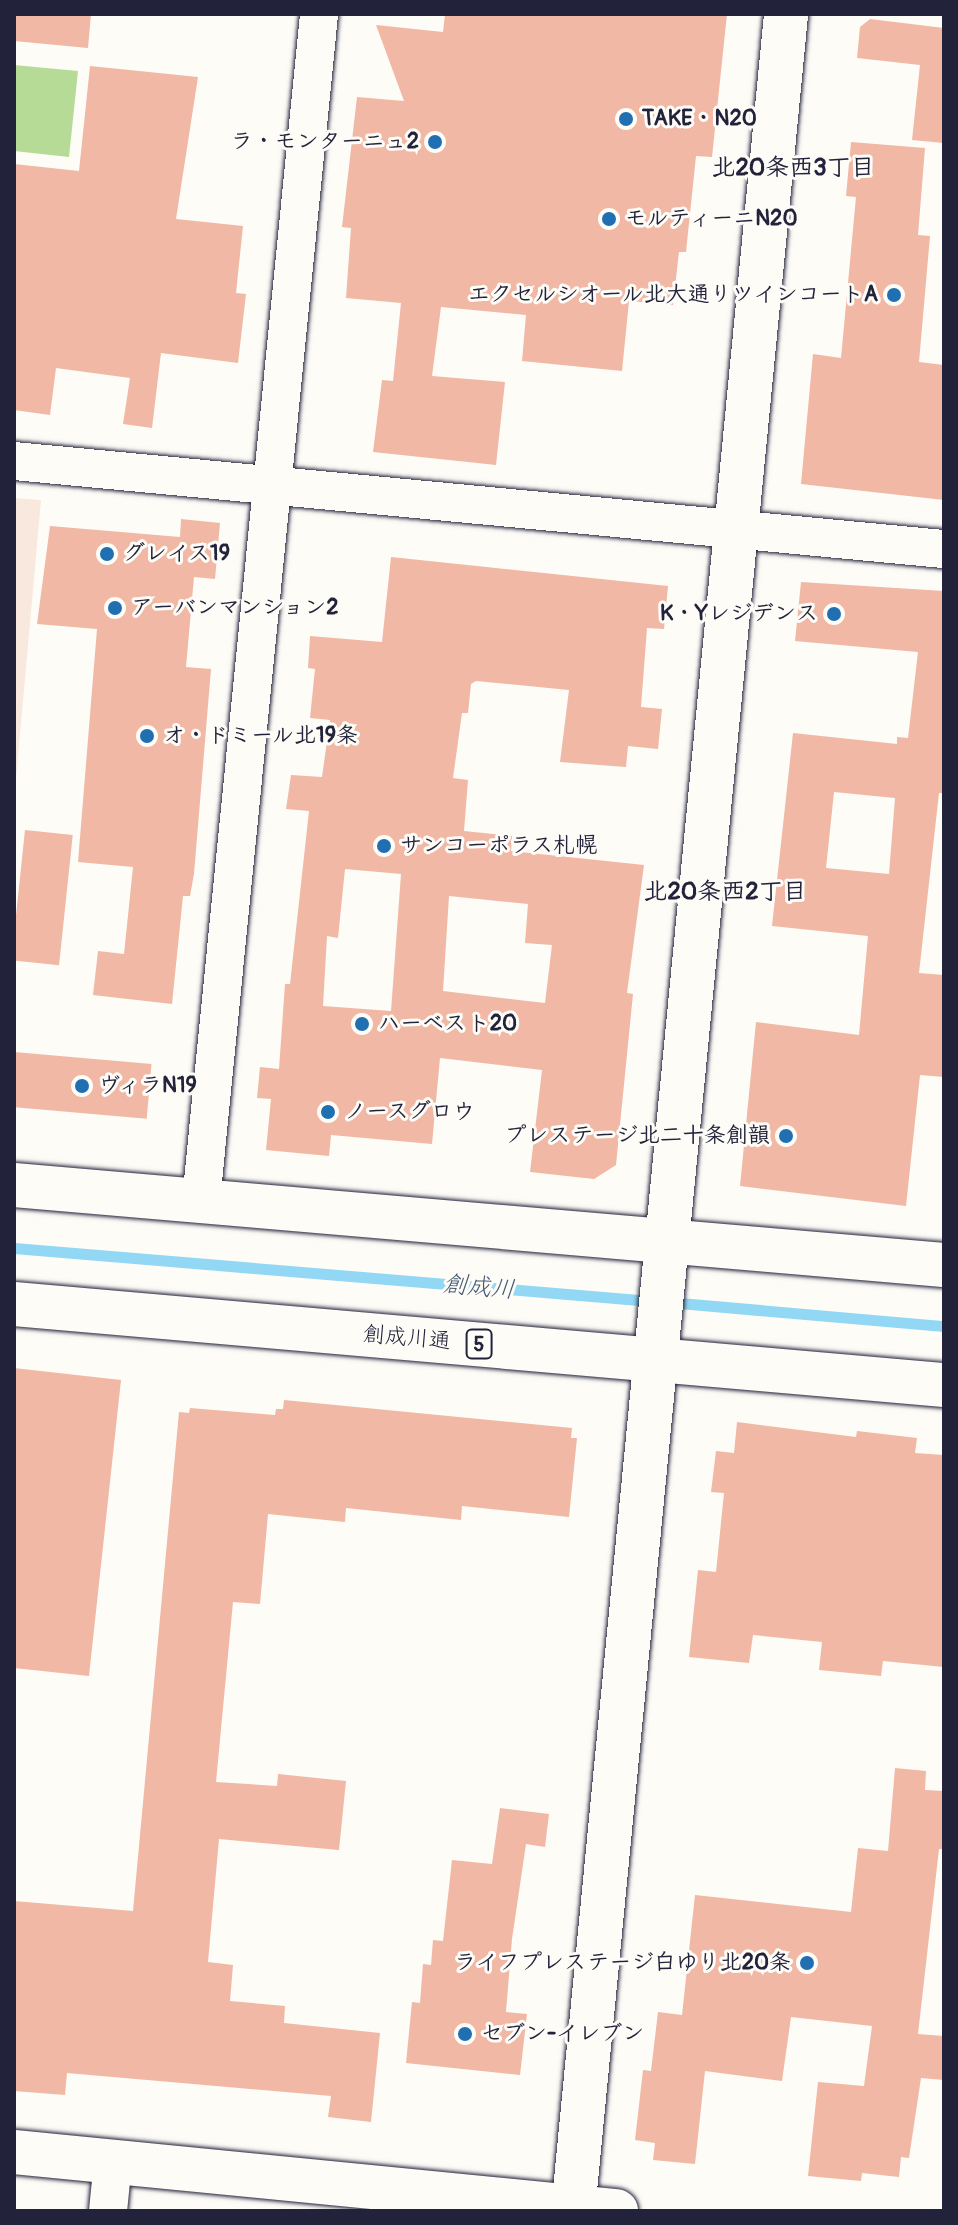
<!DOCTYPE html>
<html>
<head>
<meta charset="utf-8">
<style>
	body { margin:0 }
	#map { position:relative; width:958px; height:2225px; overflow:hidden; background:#fdfcf7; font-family:Pangolin,"Klee One",sans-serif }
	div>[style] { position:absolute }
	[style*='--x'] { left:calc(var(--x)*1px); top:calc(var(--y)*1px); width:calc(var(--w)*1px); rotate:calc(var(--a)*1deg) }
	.built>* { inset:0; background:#f9e8de }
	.green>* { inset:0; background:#b6db96 }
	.stream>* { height:11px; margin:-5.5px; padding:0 5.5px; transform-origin:5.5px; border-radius:5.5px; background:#92d7f4 }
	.building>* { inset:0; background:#f0b8a5; transform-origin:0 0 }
	.roads { filter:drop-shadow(0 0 2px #22223b) drop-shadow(0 0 2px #22223b) }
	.minor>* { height:38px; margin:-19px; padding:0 19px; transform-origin:19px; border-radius:19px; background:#fdfcf7 }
	.tertiary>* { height:44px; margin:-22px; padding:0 22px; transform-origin:22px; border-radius:22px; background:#fdfcf7 }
	.trunk>* { height:44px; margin:-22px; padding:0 22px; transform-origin:22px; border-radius:22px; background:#fdfcf7 }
	.dots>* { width:22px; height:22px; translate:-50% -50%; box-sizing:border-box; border:4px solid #fdfcf7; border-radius:50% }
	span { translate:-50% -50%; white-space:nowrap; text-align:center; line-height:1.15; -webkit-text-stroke:6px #fdfcf7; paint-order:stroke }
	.shield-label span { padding:2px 6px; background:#fdfcf7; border:2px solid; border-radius:6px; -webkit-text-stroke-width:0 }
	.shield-label { font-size:20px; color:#22223b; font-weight:700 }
	.poi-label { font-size:22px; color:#22223b; font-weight:700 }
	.left { translate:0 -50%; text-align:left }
	.right { translate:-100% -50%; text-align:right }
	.street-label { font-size:22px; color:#22223b }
	.neighbourhood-label { font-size:24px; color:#22223b; font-weight:700 }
	.water-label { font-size:24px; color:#445872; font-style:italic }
	.frame { position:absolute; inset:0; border:16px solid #22223b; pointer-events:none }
</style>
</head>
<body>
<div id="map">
	<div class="built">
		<div style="clip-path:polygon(14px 498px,41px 500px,14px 801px)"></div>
	</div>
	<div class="green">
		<div style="clip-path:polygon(14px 65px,78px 71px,69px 157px,14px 151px)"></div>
	</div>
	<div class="stream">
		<div style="--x:14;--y:1248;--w:639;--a:4.76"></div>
		<div style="--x:668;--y:1302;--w:277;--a:5"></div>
	</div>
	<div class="building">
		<div style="clip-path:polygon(14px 14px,91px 14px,88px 48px,14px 41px)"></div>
		<div style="clip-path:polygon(445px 14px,727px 14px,712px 157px,696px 156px,686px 252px,679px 252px,673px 305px,629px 301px,622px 371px,522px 361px,526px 315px,441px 307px,432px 376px,505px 382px,496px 465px,373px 452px,382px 380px,393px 381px,401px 303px,346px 298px,351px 228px,342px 227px,357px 97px,404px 101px,376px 25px,443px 32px)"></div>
		<div style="clip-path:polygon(870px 19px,944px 28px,944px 143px,912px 140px,920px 65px,857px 58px,860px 27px)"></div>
		<div style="clip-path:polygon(90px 66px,198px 77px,176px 219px,243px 226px,236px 293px,246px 294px,238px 363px,161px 353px,152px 428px,123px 424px,130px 378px,56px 368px,50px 415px,14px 410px,14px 164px,79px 171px)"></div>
		<div style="clip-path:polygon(851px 142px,925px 148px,918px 235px,930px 236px,919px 362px,944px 365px,944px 500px,801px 484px,813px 354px,841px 358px,856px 197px,846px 196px)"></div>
		<div style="clip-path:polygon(181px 519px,220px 523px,215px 579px,194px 577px,186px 667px,211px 669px,194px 874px,190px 896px,183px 896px,172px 1004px,93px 995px,98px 951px,124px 954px,133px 867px,78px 862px,97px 629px,37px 624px,50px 526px,180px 537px)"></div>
		<div style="clip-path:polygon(evenodd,391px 557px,668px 586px,664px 629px,647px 628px,641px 707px,662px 709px,658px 749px,628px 746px,626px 767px,560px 762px,569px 690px,476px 681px,471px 684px,468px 713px,462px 713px,453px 778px,468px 780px,464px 831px,512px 836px,511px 851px,644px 865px,627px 993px,633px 994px,616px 1165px,594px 1179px,530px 1172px,542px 1070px,440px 1058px,432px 1144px,331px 1135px,329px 1156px,266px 1150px,271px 1099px,257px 1098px,260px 1067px,279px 1069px,285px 984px,290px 984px,309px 811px,286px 809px,291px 775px,322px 777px,330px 720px,310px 718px,315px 669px,308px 668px,310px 636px,382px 642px,391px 557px,345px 869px,401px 874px,391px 1011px,323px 1006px,327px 936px,338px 938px,345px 869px,391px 557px,449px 896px,528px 904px,525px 943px,552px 945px,545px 1003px,443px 991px,449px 896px)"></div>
		<div style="clip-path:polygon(evenodd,801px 582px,944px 591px,944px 793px,939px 793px,919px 973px,944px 975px,944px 1077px,920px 1075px,906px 1206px,740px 1186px,756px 1022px,859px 1035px,868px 936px,772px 926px,793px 733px,897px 744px,897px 737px,908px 738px,918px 652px,795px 641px,801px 582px,834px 792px,895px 798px,889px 874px,826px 868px,834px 792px)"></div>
		<div style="left:25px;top:830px;width:48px;height:131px;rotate:6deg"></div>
		<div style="left:14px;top:1052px;width:138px;height:55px;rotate:5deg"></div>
		<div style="clip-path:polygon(14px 1368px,121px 1380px,89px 1676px,14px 1668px)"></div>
		<div style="clip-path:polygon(284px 1400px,572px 1428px,571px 1438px,577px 1438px,569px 1517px,462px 1506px,461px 1520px,346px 1508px,345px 1522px,268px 1514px,260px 1604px,233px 1602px,216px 1782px,277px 1786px,278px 1774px,346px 1781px,339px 1850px,219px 1839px,208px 1962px,233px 1965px,230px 2001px,285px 2006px,284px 2023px,380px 2033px,371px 2122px,328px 2117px,331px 2096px,67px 2073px,65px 2095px,14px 2091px,14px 1901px,133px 1911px,179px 1412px,189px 1413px,190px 1408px,275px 1415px,276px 1409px,283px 1409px)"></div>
		<div style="clip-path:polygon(737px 1422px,856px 1437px,857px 1431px,917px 1438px,915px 1453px,944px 1455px,944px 1667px,883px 1661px,881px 1676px,819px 1670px,822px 1642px,753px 1635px,749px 1663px,689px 1657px,698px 1570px,716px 1572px,724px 1493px,711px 1492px,716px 1451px,734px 1453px)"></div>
		<div style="clip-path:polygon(895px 1768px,926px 1771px,925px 1790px,944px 1791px,944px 1849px,939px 1849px,918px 2034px,944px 2036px,944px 2080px,921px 2078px,909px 2158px,901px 2157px,899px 2177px,862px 2173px,861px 2181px,808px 2176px,818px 2082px,864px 2086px,872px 2026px,791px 2017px,782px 2081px,705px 2071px,695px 2164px,653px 2160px,655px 2143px,635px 2140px,643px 2070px,651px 2071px,658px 2012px,682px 2015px,695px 1895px,851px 1912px,858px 1848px,888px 1851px)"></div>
		<div style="clip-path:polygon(500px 1808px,549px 1814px,545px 1847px,526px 1844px,512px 1939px,506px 2012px,527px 2014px,520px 2075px,406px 2063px,412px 2002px,420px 2003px,423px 1964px,431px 1965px,433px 1940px,443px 1941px,452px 1860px,492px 1864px)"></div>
	</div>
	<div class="roads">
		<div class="minor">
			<div style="--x:14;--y:461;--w:934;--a:5.41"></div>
			<div style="--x:201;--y:1201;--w:1193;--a:-84.32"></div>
			<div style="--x:108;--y:2211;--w:50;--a:-84.3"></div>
		</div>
		<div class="tertiary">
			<div style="--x:14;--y:2152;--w:605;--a:5.6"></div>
			<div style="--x:573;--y:2211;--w:2207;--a:-84.46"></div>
		</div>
		<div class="trunk">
			<div style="--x:14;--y:1185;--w:933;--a:4.92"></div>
			<div style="--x:14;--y:1304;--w:934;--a:4.98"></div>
		</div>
	</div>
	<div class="dots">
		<div style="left:626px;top:119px;background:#1f6fb2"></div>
		<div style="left:435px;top:142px;background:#1f6fb2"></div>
		<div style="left:609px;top:219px;background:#1f6fb2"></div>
		<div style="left:894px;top:295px;background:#1f6fb2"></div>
		<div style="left:107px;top:554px;background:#1f6fb2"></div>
		<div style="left:115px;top:608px;background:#1f6fb2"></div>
		<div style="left:834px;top:614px;background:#1f6fb2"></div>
		<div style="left:147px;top:736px;background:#1f6fb2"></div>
		<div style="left:384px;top:846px;background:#1f6fb2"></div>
		<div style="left:362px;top:1024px;background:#1f6fb2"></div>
		<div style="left:82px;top:1086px;background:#1f6fb2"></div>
		<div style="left:328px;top:1112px;background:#1f6fb2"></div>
		<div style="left:786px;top:1136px;background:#1f6fb2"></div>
		<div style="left:807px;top:1963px;background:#1f6fb2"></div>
		<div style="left:465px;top:2034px;background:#1f6fb2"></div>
	</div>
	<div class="shield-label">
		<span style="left:479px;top:1344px">5</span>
	</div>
	<div class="poi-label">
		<span class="left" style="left:642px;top:119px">TAKE・N20</span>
		<span class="right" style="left:419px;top:142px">ラ・モンターニュ2</span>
		<span class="left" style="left:625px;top:219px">モルティーニN20</span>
		<span class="right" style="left:878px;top:295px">エクセルシオール北大通りツインコートA</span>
		<span class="left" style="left:123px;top:554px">グレイス19</span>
		<span class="left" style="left:131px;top:608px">アーバンマンション2</span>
		<span class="right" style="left:818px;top:614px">K・Yレジデンス</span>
		<span class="left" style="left:163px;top:736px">オ・ドミール北19条</span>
		<span class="left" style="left:400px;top:846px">サンコーポラス札幌</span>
		<span class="left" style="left:378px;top:1024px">ハーベスト20</span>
		<span class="left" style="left:98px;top:1086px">ヴィラN19</span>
		<span class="left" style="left:344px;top:1112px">ノースグロウ</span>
		<span class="right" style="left:770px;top:1136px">プレステージ北二十条創韻</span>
		<span class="right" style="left:791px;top:1963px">ライフプレステージ白ゆり北20条</span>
		<span class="left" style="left:481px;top:2034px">セブン-イレブン</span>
	</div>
	<div class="street-label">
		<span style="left:407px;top:1338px;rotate:5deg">創成川通</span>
	</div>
	<div class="neighbourhood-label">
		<span style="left:793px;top:168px">北20条西3丁目</span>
		<span style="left:725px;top:892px">北20条西2丁目</span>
	</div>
	<div class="water-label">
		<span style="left:479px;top:1287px;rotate:5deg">創成川</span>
	</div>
	<div class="frame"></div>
</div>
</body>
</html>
